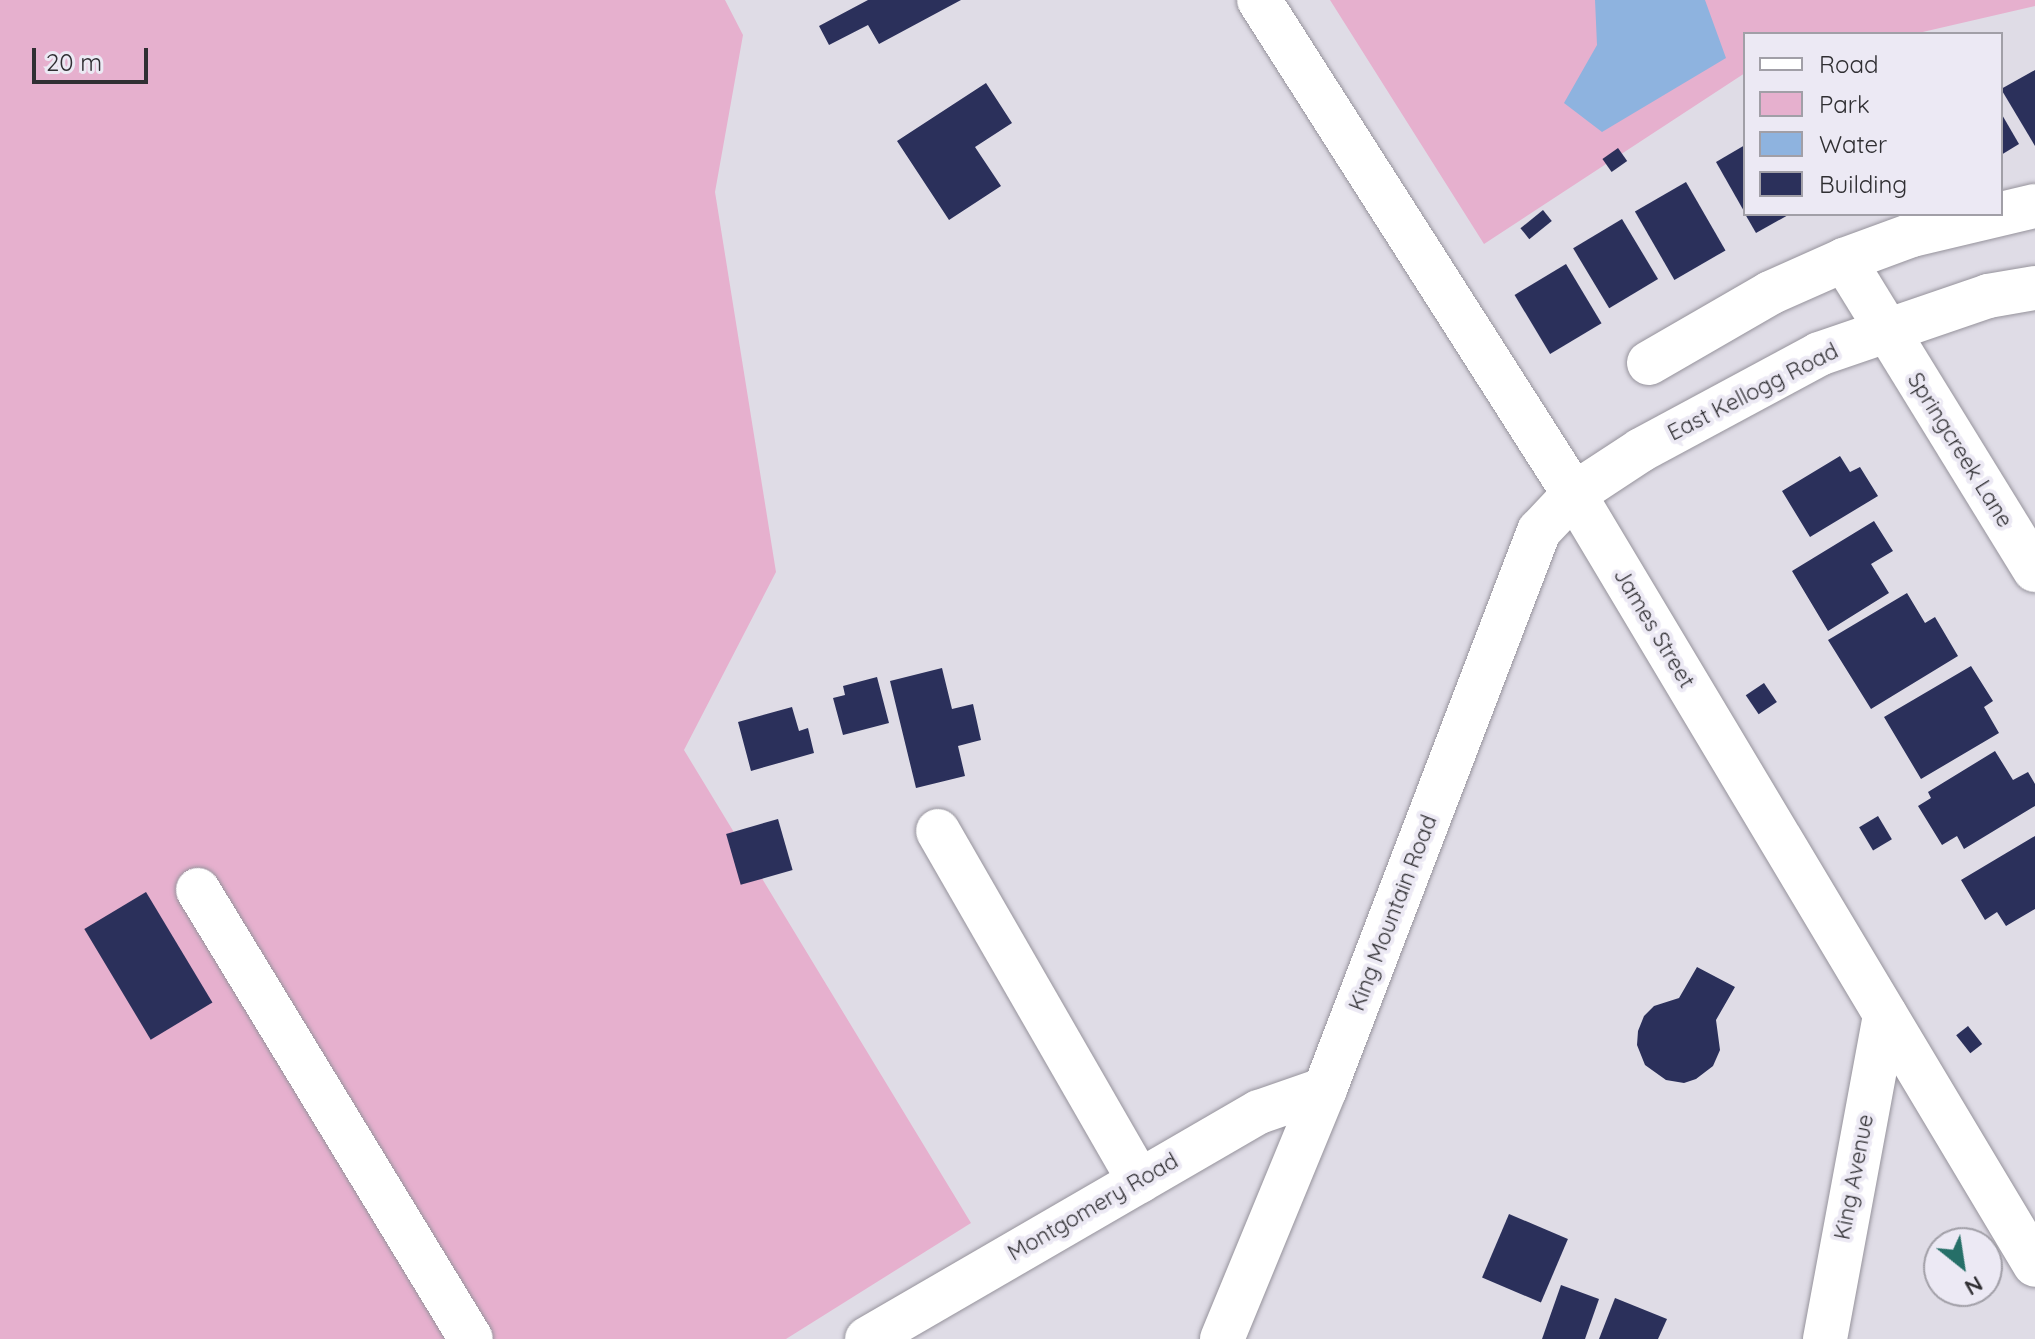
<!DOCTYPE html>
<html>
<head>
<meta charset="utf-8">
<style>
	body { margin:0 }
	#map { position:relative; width:2035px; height:1339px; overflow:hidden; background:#dfdce6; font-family:Quicksand,sans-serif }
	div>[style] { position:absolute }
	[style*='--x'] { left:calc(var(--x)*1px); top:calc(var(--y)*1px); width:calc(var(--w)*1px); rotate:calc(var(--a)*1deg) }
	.green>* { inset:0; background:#e6b0ce }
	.water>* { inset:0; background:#8eb3df }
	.building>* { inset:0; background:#2b305b; transform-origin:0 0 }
	.roads { filter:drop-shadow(0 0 2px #96939c) drop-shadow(0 0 2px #96939c) }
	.minor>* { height:44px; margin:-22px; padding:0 22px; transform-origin:22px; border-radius:22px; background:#fff }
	span { translate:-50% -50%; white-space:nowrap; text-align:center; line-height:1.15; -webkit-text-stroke:8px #ece9f4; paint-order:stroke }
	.street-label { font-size:22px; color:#302f33 }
	.legend { position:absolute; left:1743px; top:32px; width:260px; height:184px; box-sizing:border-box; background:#ece9f4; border:2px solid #a19fa7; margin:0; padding:10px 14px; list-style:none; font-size:24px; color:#302f33 }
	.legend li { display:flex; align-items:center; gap:16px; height:40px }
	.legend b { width:40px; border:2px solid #a19fa7 }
	.north { position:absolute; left:1923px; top:1227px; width:80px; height:80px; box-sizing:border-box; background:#ece9f4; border:2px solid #a19fa7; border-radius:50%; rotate:150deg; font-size:22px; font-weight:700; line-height:32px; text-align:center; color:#302f33 }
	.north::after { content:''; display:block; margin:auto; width:28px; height:36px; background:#266f68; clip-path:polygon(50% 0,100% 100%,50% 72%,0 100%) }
	.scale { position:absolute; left:32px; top:48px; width:116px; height:36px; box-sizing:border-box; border:4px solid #302f33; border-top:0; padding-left:10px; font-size:24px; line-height:28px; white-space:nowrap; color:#302f33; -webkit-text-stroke:6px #ece9f4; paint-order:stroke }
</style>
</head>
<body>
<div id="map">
	<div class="green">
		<div style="clip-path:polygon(0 0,725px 0,743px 35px,715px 192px,776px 572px,684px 750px,971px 1223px,786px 1339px,0 1339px)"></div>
		<div style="clip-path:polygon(1330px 0,2035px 0,2035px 6px,1914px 34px,1745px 34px,1745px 73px,1484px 244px)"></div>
	</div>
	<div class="water">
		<div style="clip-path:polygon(1595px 0,1705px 0,1726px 58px,1602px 132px,1564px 103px,1597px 45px)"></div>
	</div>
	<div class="building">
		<div style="clip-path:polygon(868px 0,961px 0,879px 44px,868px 25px,829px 45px,819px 26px)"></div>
		<div style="clip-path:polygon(2035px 70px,2035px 146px,2001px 89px)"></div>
		<div style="clip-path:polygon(986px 83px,1012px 123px,975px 147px,1001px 186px,949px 220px,897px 141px)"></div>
		<div style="clip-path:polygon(2001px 113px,2019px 144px,2001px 155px)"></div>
		<div style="clip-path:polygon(1745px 145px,1745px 213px,1716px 162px)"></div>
		<div style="left:1618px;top:148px;width:16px;height:19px;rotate:55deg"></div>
		<div style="left:1686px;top:182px;width:79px;height:59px;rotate:60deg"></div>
		<div style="left:1543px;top:210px;width:14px;height:29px;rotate:51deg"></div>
		<div style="clip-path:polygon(1745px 214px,1790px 214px,1756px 233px)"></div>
		<div style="left:1622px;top:219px;width:70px;height:57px;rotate:59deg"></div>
		<div style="left:1566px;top:264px;width:69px;height:60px;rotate:59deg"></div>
		<div style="clip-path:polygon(1840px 456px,1850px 472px,1860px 467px,1878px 496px,1810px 537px,1782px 491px)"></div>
		<div style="clip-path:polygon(1874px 521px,1893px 551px,1871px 564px,1889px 593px,1828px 631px,1792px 571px)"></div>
		<div style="clip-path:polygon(1907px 593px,1925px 623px,1935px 617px,1958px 656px,1871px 709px,1828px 640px)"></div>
		<div style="clip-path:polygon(1971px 666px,1993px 701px,1984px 707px,1999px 733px,1921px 779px,1884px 717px)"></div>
		<div style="clip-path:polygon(942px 668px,952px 709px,973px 704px,981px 740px,958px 746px,965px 776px,916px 788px,890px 681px)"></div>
		<div style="clip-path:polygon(877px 677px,889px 723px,843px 735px,833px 698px,845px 695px,843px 686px)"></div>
		<div style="left:1764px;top:683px;width:23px;height:22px;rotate:56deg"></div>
		<div style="clip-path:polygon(792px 707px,799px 731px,808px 728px,814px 753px,751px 771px,738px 722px)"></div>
		<div style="clip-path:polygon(1995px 751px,2013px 780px,2028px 772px,2035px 784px,2035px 806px,1964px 849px,1957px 836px,1942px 845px,1918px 806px,1931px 798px,1928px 792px)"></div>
		<div style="left:1878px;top:816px;width:27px;height:22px;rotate:59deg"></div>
		<div style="left:778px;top:819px;width:53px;height:54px;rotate:74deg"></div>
		<div style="clip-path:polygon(2035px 836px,2035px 909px,2006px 926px,1997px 912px,1985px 920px,1961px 880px)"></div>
		<div style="left:146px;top:892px;width:129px;height:72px;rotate:59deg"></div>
		<div style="clip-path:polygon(1697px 967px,1735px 987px,1716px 1020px,1720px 1050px,1713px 1066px,1696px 1079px,1684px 1083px,1666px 1080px,1645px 1065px,1637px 1045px,1638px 1031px,1644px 1016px,1654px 1006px,1679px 998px)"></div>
		<div style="left:1968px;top:1026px;width:23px;height:15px;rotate:52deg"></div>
		<div style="left:1509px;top:1214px;width:64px;height:69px;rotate:23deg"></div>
		<div style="clip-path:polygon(1561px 1285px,1599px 1299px,1585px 1339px,1542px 1339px)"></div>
		<div style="clip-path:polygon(1615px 1298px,1667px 1319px,1658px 1339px,1599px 1339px)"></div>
	</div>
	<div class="roads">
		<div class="minor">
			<div style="--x:1259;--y:0;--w:586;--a:57.48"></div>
			<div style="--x:1574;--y:494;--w:898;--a:59.12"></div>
			<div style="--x:1844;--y:260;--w:364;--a:58.4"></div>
			<div style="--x:1649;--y:363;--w:140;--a:-30"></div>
			<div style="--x:1770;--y:293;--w:81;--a:-24"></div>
			<div style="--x:1844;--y:260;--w:72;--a:-20.2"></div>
			<div style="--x:1912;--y:235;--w:126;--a:-13.3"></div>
			<div style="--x:938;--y:831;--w:404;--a:60.1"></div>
			<div style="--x:198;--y:890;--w:525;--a:58.7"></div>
			<div style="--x:867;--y:1339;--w:453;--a:-30.1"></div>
			<div style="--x:1259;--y:1112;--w:70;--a:-19.2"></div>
			<div style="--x:1222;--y:1339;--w:270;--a:-67.6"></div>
			<div style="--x:1325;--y:1089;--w:598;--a:-69.02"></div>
			<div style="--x:1539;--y:531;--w:51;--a:-46.6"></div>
			<div style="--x:1574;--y:494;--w:80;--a:-33.3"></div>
			<div style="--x:1641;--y:450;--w:202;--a:-28.3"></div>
			<div style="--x:1819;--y:354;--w:179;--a:-18.9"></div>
			<div style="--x:1988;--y:296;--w:48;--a:-9.7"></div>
			<div style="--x:1825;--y:1339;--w:330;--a:-79.5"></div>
		</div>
	</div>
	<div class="street-label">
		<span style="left:1753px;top:392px;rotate:-27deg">East Kellogg Road</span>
		<span style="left:1960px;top:450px;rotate:58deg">Springcreek Lane</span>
		<span style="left:1654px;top:628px;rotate:59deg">James Street</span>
		<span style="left:1393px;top:913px;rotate:-69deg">King Mountain Road</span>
		<span style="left:1854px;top:1177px;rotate:-79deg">King Avenue</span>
		<span style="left:1093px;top:1207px;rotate:-30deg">Montgomery Road</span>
	</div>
	<ul class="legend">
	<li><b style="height:10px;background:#fff"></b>Road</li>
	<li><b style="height:22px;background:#e6b0ce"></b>Park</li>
	<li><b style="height:22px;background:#8eb3df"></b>Water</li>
	<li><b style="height:22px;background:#2b305b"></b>Building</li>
	</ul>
	<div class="north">N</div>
	<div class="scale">20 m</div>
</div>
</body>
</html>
